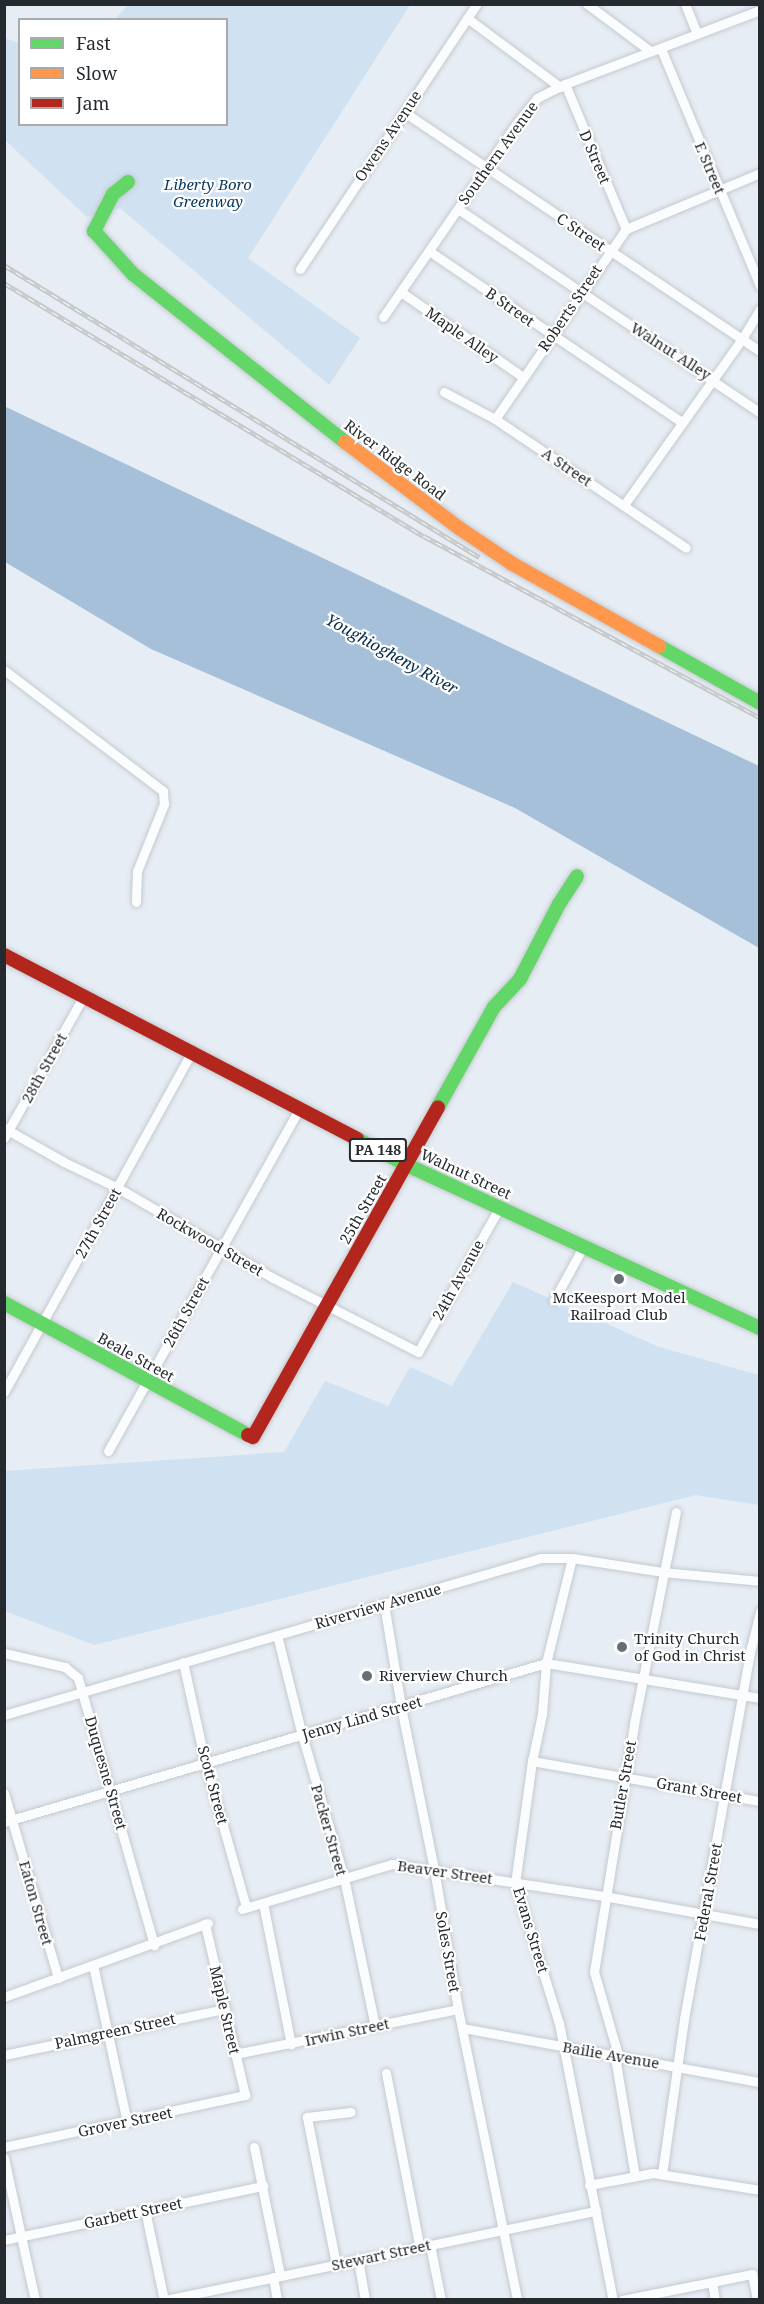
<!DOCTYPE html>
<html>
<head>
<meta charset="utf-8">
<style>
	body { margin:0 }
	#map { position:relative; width:764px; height:2304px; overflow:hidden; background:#e6edf4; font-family:"Noto Serif",serif }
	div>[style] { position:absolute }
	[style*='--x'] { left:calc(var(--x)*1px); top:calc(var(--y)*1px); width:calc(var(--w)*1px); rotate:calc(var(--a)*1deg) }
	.green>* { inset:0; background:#d0e1f2 }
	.water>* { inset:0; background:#a7c0d9 }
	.roads { filter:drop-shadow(0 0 2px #c5cacf) drop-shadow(0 0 2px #c5cacf) }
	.street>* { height:9px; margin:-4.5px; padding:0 4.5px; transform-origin:4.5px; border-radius:4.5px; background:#fbfcfd }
	.fast>* { height:14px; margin:-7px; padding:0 7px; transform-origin:7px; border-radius:7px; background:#63d668 }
	.slow>* { height:14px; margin:-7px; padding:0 7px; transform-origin:7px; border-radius:7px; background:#ff974d }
	.jam>* { height:14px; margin:-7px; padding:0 7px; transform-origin:7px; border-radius:7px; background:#b3261e }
	.rail>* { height:4.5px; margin-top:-2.25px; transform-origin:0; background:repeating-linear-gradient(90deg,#fff 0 7px,#c6c8ca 0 14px); box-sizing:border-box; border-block:2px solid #c6c8ca }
	.dots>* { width:16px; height:16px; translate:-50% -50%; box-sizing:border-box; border:3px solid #fff; border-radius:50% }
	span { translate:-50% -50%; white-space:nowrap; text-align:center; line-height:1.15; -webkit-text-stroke:4.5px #fff; paint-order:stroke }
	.shield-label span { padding:2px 4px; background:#fff; border:2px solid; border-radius:4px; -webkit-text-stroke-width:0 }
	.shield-label { font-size:14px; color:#252a2f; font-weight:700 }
	.street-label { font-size:15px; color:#252a2f }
	.park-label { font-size:15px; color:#0a3b66; font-style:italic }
	.poi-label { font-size:15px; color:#252a2f }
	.left { translate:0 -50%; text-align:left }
	.water-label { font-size:16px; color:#062b4b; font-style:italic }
	.frame { position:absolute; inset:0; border:6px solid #252a2f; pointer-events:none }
	.legend { position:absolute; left:18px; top:18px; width:210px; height:108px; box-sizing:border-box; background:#fff; border:2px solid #a8aaac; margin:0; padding:8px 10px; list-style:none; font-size:18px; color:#252a2f }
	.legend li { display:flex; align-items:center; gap:12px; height:30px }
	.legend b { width:30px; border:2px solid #a8aaac }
</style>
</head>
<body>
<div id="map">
	<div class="green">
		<div style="clip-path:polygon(128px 5px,410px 5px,248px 258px,360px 338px,329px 385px,120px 208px,87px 217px,5px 140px,4px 38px,19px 43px,20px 124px,226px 124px,226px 20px,115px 19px)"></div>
		<div style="clip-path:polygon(513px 1282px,659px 1347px,759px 1375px,759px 1505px,696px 1495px,94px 1645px,5px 1611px,4px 1471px,284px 1452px,325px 1381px,388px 1406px,410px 1367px,452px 1386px)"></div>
	</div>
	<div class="water">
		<div style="clip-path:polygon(4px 406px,759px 766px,759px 948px,515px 808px,151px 649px,5px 562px)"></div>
	</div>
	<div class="roads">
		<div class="street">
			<div style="--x:587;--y:4;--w:79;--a:36.7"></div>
			<div style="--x:685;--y:4;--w:32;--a:68"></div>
			<div style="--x:467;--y:18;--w:116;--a:36.6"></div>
			<div style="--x:661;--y:49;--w:257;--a:67.3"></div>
			<div style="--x:565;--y:84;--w:157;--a:67.2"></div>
			<div style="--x:404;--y:112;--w:429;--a:33.9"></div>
			<div style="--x:458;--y:209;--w:364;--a:34"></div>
			<div style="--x:429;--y:251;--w:305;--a:34.1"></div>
			<div style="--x:300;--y:269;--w:319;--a:-56.3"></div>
			<div style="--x:401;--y:292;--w:149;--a:34.9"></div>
			<div style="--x:383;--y:317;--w:234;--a:-55.4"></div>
			<div style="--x:516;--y:124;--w:33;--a:-51"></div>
			<div style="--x:537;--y:98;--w:31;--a:-27"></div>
			<div style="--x:565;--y:84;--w:209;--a:-20.8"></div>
			<div style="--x:444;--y:392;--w:58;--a:27.9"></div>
			<div style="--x:495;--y:419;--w:230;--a:34"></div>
			<div style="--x:495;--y:419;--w:231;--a:-55.4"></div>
			<div style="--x:626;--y:229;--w:145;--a:-22.7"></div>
			<div style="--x:624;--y:505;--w:204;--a:-54.6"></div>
			<div style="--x:742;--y:339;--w:35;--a:-59"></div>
			<div style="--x:4;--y:670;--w:200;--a:37.3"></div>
			<div style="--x:163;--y:791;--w:13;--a:86"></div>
			<div style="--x:164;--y:804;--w:72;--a:111.9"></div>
			<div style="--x:137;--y:871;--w:31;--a:92"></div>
			<div style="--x:4;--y:1128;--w:69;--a:29.5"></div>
			<div style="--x:64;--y:1162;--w:60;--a:25.7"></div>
			<div style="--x:118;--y:1188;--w:179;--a:30.1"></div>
			<div style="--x:273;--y:1278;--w:163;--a:27"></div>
			<div style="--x:418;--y:1352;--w:165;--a:-60.6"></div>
			<div style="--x:4;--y:1138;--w:162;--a:-60.7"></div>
			<div style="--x:554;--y:1300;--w:60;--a:-61.3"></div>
			<div style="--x:4;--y:1392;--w:387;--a:-61.1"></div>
			<div style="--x:108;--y:1451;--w:392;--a:-60.8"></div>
			<div style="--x:572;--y:1558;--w:108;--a:103.9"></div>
			<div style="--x:546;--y:1663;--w:51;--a:94.5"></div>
			<div style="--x:542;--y:1714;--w:48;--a:102"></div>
			<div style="--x:532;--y:1761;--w:123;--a:97.9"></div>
			<div style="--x:515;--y:1883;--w:147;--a:72.6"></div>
			<div style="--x:559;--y:2023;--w:282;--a:79"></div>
			<div style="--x:384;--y:1604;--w:104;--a:80.6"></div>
			<div style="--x:401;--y:1707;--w:165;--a:78.5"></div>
			<div style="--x:434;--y:1869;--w:142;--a:80.3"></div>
			<div style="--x:458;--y:2009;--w:297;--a:78.5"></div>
			<div style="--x:277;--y:1635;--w:103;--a:76"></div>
			<div style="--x:302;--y:1735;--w:149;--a:73.6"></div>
			<div style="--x:344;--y:1878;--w:151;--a:78.2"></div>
			<div style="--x:4;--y:1653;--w:63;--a:12.9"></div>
			<div style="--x:65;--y:1667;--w:17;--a:40"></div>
			<div style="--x:78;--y:1678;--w:278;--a:74.1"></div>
			<div style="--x:183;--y:1662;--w:102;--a:77.6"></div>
			<div style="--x:205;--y:1762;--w:151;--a:74.2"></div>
			<div style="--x:4;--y:1715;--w:559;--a:-16.3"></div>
			<div style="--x:541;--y:1558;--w:31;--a:0"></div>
			<div style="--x:572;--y:1558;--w:91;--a:8.8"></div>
			<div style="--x:662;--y:1572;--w:98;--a:5.2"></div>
			<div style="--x:532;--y:1761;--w:231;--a:10"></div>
			<div style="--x:4;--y:1793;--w:193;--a:73.7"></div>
			<div style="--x:4;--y:1822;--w:565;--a:-16.35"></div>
			<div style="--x:546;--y:1663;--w:217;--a:9.3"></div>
			<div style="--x:263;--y:1903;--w:144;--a:78.8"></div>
			<div style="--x:242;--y:1909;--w:157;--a:-16.7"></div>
			<div style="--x:392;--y:1864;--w:214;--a:8.6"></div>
			<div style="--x:604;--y:1896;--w:158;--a:10.2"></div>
			<div style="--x:93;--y:1965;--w:161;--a:77.8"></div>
			<div style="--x:4;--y:1997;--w:217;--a:-19.9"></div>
			<div style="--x:462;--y:2028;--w:303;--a:10.3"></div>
			<div style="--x:235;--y:2054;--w:227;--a:-11.4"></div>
			<div style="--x:4;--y:2055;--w:226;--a:-11.8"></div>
			<div style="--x:615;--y:2057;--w:121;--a:80.5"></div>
			<div style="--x:619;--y:2058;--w:90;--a:-106.2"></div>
			<div style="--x:594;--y:1972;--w:251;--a:-80.8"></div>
			<div style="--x:634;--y:1724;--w:216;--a:-78.8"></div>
			<div style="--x:386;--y:2073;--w:175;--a:79.1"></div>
			<div style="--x:4;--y:2147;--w:247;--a:-12.2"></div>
			<div style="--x:245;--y:2095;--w:176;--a:-103.2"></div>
			<div style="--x:254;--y:2147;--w:131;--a:78.5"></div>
			<div style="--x:4;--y:2158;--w:145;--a:77.7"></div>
			<div style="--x:662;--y:2174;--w:157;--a:-81.9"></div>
			<div style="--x:684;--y:2019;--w:377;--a:-79.8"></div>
			<div style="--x:751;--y:1648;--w:38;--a:-76"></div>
			<div style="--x:589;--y:2185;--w:65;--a:-10.6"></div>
			<div style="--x:653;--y:2173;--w:108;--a:9"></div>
			<div style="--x:145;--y:2210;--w:92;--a:78.1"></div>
			<div style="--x:4;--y:2240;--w:265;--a:-11.8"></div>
			<div style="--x:430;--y:2245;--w:56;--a:78.7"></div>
			<div style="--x:358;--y:2259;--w:42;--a:80.3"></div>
			<div style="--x:336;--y:2264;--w:150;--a:-101.2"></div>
			<div style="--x:307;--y:2117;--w:44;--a:-6.5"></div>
			<div style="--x:273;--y:2277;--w:23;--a:80"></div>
			<div style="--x:712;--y:2282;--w:18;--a:81"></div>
			<div style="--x:165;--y:2300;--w:440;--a:-11.7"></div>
			<div style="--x:622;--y:2300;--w:133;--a:-11.3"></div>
			<div style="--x:752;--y:2274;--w:26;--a:79"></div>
		</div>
		<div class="fast">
			<div style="--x:128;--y:182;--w:19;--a:141"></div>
			<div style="--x:113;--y:194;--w:42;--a:117.2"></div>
			<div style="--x:94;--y:231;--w:58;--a:47.8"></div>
			<div style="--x:133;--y:274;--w:270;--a:38.4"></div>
			<div style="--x:659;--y:646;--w:116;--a:29.4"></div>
			<div style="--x:438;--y:1107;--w:115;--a:-60.8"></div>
			<div style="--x:494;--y:1007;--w:38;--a:-47"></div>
			<div style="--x:520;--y:979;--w:85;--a:-62.5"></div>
			<div style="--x:559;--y:904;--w:33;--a:-57"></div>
			<div style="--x:357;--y:1139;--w:56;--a:27.5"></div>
			<div style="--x:407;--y:1165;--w:389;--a:24.8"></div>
			<div style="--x:4;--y:1303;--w:277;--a:28.4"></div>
		</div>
		<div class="slow">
			<div style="--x:345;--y:442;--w:143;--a:37"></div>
			<div style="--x:459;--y:528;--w:63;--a:33.9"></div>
			<div style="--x:511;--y:563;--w:170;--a:29.3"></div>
		</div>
		<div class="jam">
			<div style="--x:4;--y:955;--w:398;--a:27.5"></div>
			<div style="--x:248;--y:1435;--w:5;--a:22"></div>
			<div style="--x:253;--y:1437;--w:378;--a:-60.7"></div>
		</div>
	</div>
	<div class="rail">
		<div style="--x:4;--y:265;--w:558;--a:31.58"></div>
		<div style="--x:4;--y:283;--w:490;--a:31.1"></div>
		<div style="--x:424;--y:536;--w:382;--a:28.4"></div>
	</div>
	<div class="dots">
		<div style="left:619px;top:1279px;background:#696e74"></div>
		<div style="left:622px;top:1647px;background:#696e74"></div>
		<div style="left:367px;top:1676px;background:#696e74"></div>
	</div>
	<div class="shield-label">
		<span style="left:378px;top:1150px">PA 148</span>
	</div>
	<div class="street-label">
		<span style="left:388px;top:136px;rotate:-56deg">Owens Avenue</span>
		<span style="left:498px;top:153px;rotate:-54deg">Southern Avenue</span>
		<span style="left:595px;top:157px;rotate:67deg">D Street</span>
		<span style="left:710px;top:168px;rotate:67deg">E Street</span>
		<span style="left:581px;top:232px;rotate:34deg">C Street</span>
		<span style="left:510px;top:307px;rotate:35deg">B Street</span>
		<span style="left:570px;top:308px;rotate:-56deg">Roberts Street</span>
		<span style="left:462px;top:335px;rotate:35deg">Maple Alley</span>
		<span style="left:671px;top:351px;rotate:33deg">Walnut Alley</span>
		<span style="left:395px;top:460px;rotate:37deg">River Ridge Road</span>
		<span style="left:567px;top:467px;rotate:34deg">A Street</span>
		<span style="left:44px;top:1068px;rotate:-61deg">28th Street</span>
		<span style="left:466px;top:1174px;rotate:25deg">Walnut Street</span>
		<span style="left:363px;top:1209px;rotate:-60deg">25th Street</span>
		<span style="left:98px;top:1223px;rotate:-61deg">27th Street</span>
		<span style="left:210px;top:1242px;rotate:30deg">Rockwood Street</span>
		<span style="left:458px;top:1280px;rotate:-61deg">24th Avenue</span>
		<span style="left:186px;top:1312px;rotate:-61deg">26th Street</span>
		<span style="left:136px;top:1357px;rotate:29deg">Beale Street</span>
		<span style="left:378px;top:1606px;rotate:-16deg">Riverview Avenue</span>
		<span style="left:362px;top:1718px;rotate:-16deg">Jenny Lind Street</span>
		<span style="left:106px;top:1773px;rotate:74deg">Duquesne Street</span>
		<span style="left:213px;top:1785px;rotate:75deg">Scott Street</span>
		<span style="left:623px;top:1785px;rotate:-80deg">Butler Street</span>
		<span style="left:699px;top:1790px;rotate:10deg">Grant Street</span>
		<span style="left:329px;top:1830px;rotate:74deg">Packer Street</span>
		<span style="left:445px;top:1872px;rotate:8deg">Beaver Street</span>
		<span style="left:708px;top:1892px;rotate:-80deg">Federal Street</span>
		<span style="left:36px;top:1903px;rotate:74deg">Eaton Street</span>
		<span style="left:531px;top:1930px;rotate:73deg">Evans Street</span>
		<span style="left:448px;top:1952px;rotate:80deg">Soles Street</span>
		<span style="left:225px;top:2010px;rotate:77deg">Maple Street</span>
		<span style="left:115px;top:2031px;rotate:-12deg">Palmgreen Street</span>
		<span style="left:347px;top:2032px;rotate:-12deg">Irwin Street</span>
		<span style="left:611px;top:2055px;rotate:10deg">Bailie Avenue</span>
		<span style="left:125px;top:2122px;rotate:-12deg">Grover Street</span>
		<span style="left:133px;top:2213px;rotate:-12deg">Garbett Street</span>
		<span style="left:381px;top:2255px;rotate:-12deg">Stewart Street</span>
	</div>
	<div class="park-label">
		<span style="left:208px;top:193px">Liberty Boro<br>Greenway</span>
	</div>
	<div class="poi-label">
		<span style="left:619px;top:1306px">McKeesport Model<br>Railroad Club</span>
		<span class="left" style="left:634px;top:1647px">Trinity Church<br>of God in Christ</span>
		<span class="left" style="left:379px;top:1676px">Riverview Church</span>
	</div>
	<div class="water-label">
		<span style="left:392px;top:654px;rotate:29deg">Youghiogheny River</span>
	</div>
	<div class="frame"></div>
	<ul class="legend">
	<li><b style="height:8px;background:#63d668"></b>Fast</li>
	<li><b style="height:8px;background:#ff974d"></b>Slow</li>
	<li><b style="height:8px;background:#b3261e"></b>Jam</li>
	</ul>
</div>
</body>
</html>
